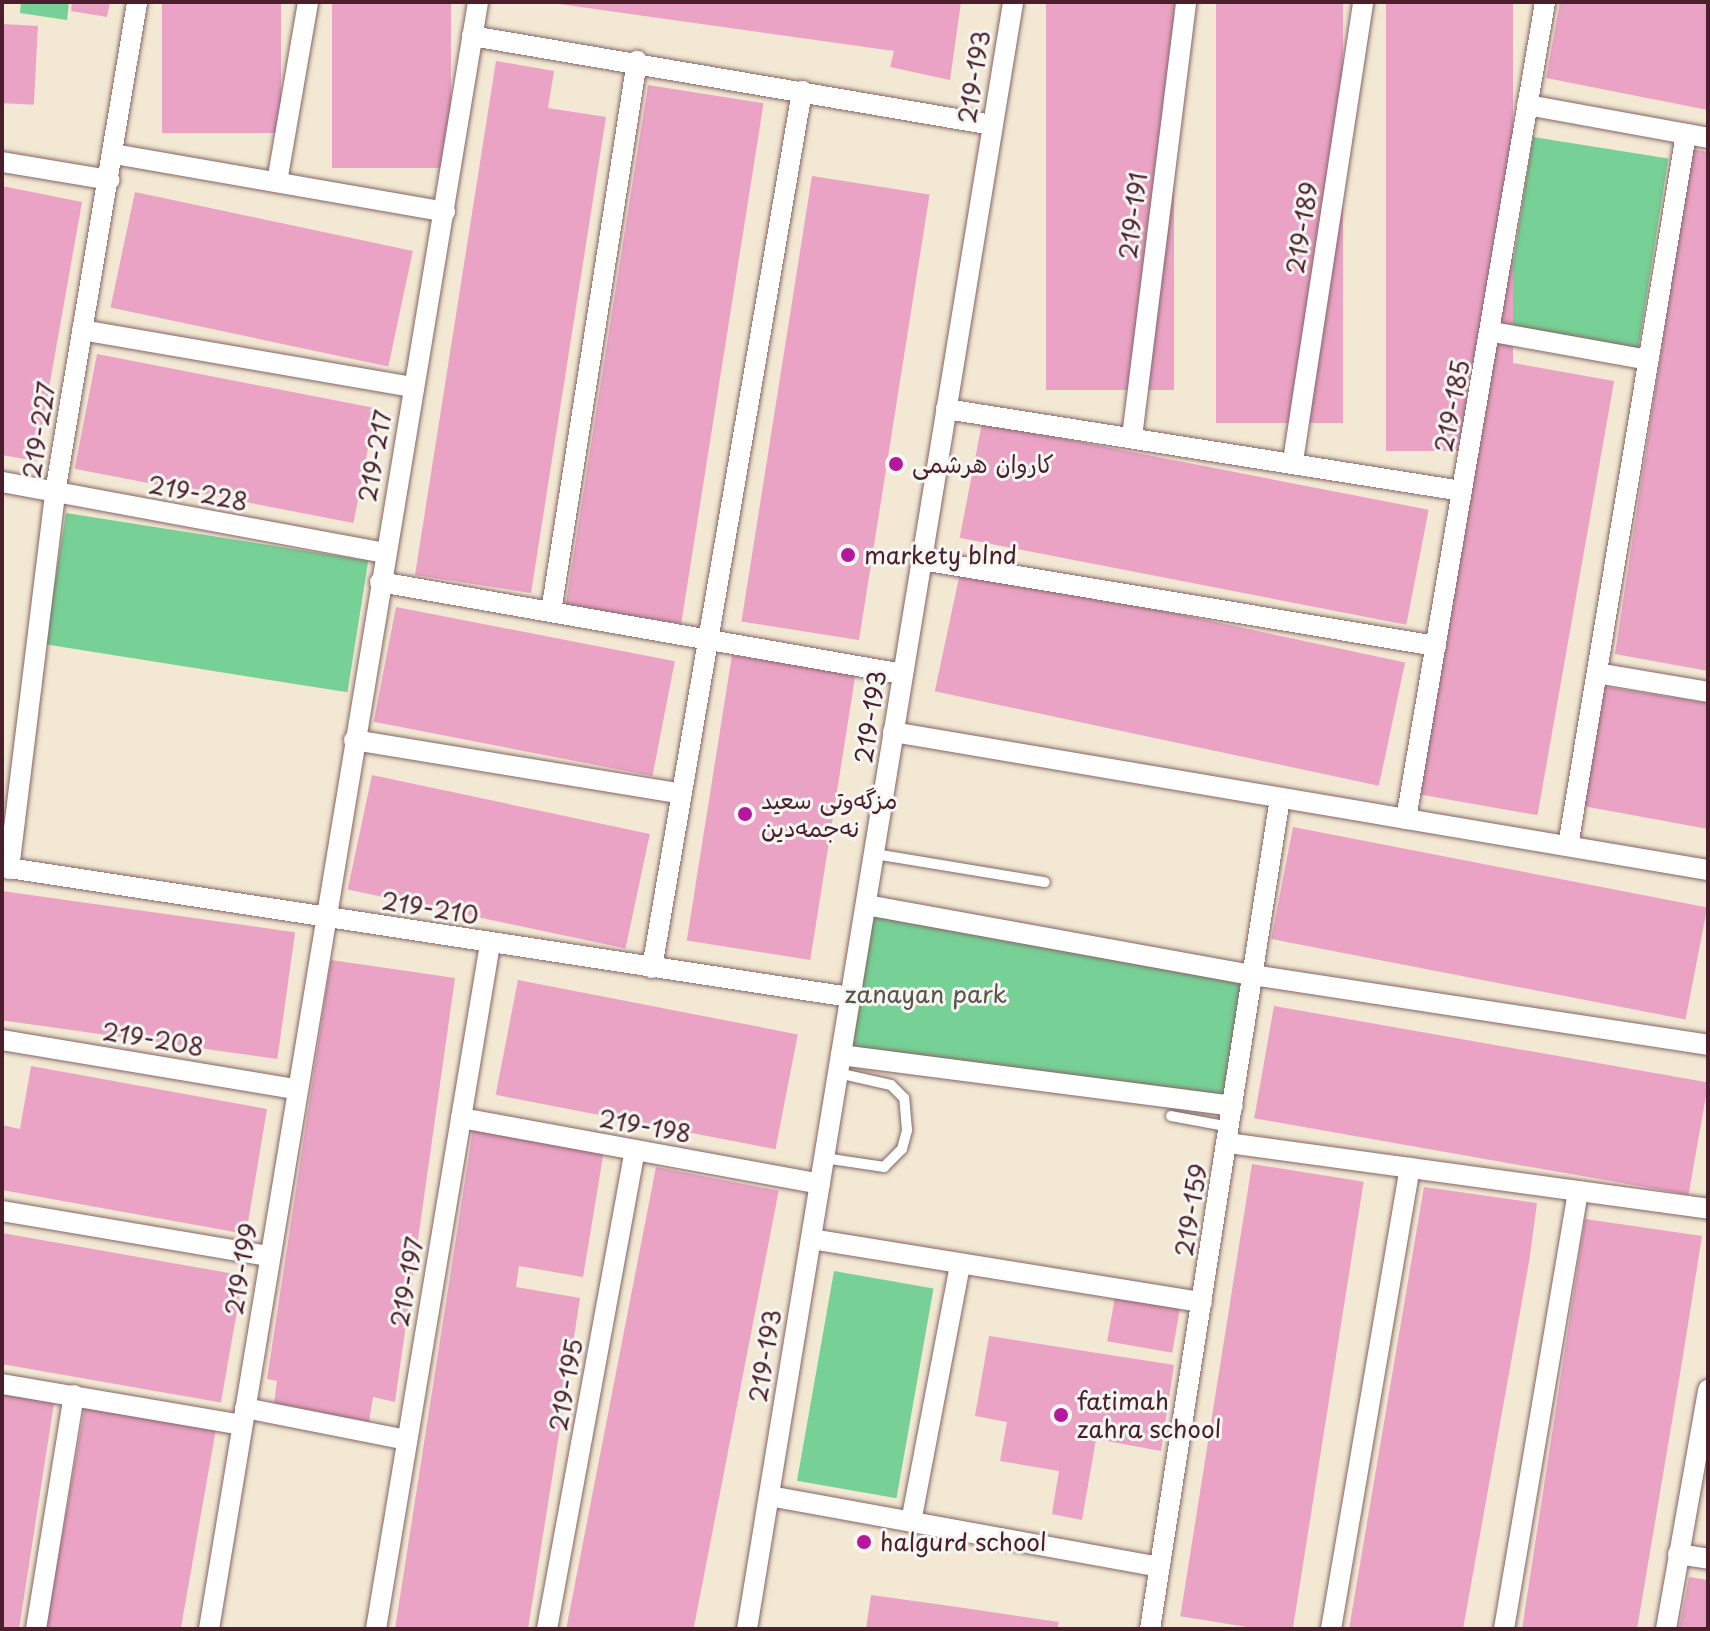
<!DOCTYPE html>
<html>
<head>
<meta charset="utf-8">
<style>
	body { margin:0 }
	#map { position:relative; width:1710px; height:1631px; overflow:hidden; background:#f2e8d3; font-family:"Playpen Sans","Playpen Sans Arabic",sans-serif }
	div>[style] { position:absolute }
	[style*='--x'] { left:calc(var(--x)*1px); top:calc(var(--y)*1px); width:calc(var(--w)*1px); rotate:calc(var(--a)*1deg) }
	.green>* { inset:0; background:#77d096; transform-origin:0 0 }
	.building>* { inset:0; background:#eaa3c5; transform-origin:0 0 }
	.roads { filter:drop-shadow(0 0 2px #856566) drop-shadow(0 0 2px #856566) }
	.service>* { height:10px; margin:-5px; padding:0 5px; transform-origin:5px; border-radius:5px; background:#fff }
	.minor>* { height:20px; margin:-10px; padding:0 10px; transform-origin:10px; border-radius:10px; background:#fff }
	.dots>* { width:22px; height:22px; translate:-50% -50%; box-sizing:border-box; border:4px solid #f6f6f2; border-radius:50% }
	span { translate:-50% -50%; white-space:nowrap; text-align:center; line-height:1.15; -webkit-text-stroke:6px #f6f6f2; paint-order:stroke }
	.street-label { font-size:24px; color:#4a1f2b }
	.poi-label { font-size:24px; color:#4a1f2b }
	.left { translate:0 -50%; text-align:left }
	.park-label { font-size:24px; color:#58544b }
	.frame { position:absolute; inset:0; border:4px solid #4a1f2b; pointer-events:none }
</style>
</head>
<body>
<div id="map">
	<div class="green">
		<div style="clip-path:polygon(21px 2px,69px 2px,67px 20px,20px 13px)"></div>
		<div style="left:1533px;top:137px;width:137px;height:192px;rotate:9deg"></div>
		<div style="left:66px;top:513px;width:306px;height:133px;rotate:9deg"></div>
		<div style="clip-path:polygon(864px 911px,1245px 983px,1226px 1096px,841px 1055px)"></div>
		<div style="left:834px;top:1271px;width:101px;height:213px;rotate:10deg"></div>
	</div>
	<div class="building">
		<div style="clip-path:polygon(72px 2px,110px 2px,107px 17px,71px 11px)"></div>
		<div style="left:162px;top:2px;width:119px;height:131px"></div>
		<div style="left:332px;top:2px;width:119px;height:166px"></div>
		<div style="clip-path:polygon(545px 2px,961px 2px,950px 80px,890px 67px,894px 51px)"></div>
		<div style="left:1046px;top:2px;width:128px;height:388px"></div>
		<div style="left:1216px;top:2px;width:127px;height:421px"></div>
		<div style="left:1386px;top:2px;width:127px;height:449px"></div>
		<div style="clip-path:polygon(1560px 2px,1708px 2px,1708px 110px,1546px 78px)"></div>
		<div style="left:2px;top:24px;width:36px;height:79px;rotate:3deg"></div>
		<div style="clip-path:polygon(496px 61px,554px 71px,548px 108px,606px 117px,531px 593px,415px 575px)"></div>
		<div style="left:648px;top:85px;width:117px;height:527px;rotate:9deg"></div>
		<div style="clip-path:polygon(1692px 149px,1708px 152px,1708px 671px,1615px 654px)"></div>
		<div style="left:812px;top:176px;width:119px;height:451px;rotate:9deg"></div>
		<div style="clip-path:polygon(2px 186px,82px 202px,36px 461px,2px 455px)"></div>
		<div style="left:135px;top:192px;width:284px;height:118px;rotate:12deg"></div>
		<div style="left:97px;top:354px;width:284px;height:117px;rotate:11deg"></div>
		<div style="left:1490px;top:359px;width:126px;height:441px;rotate:10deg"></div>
		<div style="left:982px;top:423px;width:455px;height:117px;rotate:11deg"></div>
		<div style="left:961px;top:568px;width:454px;height:126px;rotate:12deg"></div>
		<div style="left:396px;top:607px;width:284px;height:117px;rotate:11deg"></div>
		<div style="left:732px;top:655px;width:125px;height:289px;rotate:9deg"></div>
		<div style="clip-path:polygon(1601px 686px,1708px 703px,1708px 829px,1583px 806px)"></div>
		<div style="left:372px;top:775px;width:284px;height:117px;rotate:12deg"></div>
		<div style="left:1293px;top:827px;width:422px;height:114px;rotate:11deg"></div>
		<div style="left:2px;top:891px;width:296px;height:128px;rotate:8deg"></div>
		<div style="clip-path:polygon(331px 960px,455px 978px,395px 1402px,373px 1397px,369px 1422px,274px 1403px,277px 1381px,267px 1379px)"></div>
		<div style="left:518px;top:980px;width:285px;height:117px;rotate:11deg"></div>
		<div style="left:1274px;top:1006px;width:441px;height:114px;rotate:10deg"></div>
		<div style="clip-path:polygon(31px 1066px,267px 1109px,246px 1234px,2px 1190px,2px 1125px,20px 1129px)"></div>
		<div style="clip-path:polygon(473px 1129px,604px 1150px,583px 1277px,519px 1266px,516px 1287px,580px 1298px,554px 1466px,528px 1629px,395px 1629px)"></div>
		<div style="left:1252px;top:1164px;width:113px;height:458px;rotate:9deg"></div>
		<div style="left:656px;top:1167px;width:125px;height:469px;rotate:11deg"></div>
		<div style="clip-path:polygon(1424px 1187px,1537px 1203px,1529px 1262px,1463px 1629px,1349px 1629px)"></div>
		<div style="clip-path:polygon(1585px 1219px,1702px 1236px,1682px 1362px,1637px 1629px,1522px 1629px)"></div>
		<div style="left:2px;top:1233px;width:245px;height:129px;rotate:10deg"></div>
		<div style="left:1115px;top:1297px;width:66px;height:45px;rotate:10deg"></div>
		<div style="clip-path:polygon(989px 1336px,1174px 1365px,1161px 1451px,1096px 1439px,1082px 1520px,1052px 1514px,1059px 1471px,1000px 1461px,1007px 1422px,975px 1416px)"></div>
		<div style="clip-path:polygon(2px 1394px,54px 1403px,19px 1629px,2px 1629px)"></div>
		<div style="left:85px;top:1406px;width:133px;height:226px;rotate:10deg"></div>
		<div style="clip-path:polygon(1689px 1577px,1708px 1580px,1708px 1629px,1679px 1629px)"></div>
		<div style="clip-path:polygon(871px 1595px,957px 1607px,1059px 1622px,1057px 1629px,866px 1629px)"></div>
	</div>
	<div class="roads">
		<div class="service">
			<div style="--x:875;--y:854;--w:172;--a:9.4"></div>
			<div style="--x:1171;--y:1116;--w:60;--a:10.6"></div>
			<div style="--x:824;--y:1158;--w:61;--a:8.5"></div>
			<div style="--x:884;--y:1167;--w:25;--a:-45"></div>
			<div style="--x:902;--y:1149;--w:20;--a:-75"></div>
			<div style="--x:907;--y:1130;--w:32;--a:-95"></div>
			<div style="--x:904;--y:1098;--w:18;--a:-135"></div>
			<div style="--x:891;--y:1085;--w:54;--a:-167.2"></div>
		</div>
		<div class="minor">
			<div style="--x:472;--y:36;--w:528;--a:9.71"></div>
			<div style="--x:1527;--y:105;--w:184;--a:10.3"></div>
			<div style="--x:114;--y:154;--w:336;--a:9.9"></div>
			<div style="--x:2;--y:162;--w:109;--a:9.5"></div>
			<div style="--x:277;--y:182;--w:183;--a:-80.2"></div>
			<div style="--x:82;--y:330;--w:336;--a:9.8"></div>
			<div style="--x:1493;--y:332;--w:158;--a:10.2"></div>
			<div style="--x:946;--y:409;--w:522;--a:9.03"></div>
			<div style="--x:1132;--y:437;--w:438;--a:-82.9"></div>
			<div style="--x:1293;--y:461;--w:464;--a:-81.3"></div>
			<div style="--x:2;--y:482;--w:390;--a:10.5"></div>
			<div style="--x:922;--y:560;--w:521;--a:9.5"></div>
			<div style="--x:380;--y:582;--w:531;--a:9.98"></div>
			<div style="--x:551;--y:612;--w:558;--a:-81.13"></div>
			<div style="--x:1597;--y:673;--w:113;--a:9.7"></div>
			<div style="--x:893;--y:732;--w:827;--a:9.61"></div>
			<div style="--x:354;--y:740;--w:332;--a:9.3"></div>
			<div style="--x:1406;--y:819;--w:829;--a:-80.34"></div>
			<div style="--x:1568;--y:846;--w:722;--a:-80.59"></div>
			<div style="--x:2;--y:867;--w:858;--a:8.72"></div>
			<div style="--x:9;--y:869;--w:379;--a:-83"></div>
			<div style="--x:55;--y:493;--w:498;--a:-80.5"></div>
			<div style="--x:866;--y:905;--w:392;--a:10.3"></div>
			<div style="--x:1252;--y:975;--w:461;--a:8.7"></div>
			<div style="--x:652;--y:968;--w:890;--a:-80.29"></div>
			<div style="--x:2;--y:1040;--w:298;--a:9.5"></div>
			<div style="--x:841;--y:1055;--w:395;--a:7.4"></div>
			<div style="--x:461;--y:1118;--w:365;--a:10.4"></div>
			<div style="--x:1228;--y:1143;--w:485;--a:7.8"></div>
			<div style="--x:2;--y:1211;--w:271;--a:9.6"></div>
			<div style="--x:811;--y:1239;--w:396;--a:9.2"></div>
			<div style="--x:2;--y:1384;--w:243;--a:9.7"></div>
			<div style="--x:245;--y:1408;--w:165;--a:11.2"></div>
			<div style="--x:769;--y:1496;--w:397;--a:10.3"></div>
			<div style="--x:911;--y:1522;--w:262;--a:-79.2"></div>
			<div style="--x:1678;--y:1554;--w:30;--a:9"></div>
			<div style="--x:36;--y:1629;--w:237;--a:-80.8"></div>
			<div style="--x:209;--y:1629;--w:1649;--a:-80.61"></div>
			<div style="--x:376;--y:1629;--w:694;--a:-80.55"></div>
			<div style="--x:547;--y:1629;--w:486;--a:-79.6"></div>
			<div style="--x:747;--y:1629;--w:1649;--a:-80.71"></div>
			<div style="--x:1150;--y:1629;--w:841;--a:-81.11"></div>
			<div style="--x:1331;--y:1629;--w:468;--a:-80.3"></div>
			<div style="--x:1504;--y:1629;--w:444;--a:-80.4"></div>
			<div style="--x:1666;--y:1629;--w:243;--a:-80"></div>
		</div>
	</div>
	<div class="dots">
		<div style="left:896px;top:464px;background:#b5179e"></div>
		<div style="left:848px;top:555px;background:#b5179e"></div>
		<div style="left:745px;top:814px;background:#b5179e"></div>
		<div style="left:1061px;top:1415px;background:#b5179e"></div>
		<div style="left:864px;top:1542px;background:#b5179e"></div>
	</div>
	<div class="street-label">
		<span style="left:974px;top:77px;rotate:-81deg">219-193</span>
		<span style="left:1133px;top:216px;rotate:-83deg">219-191</span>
		<span style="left:1302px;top:228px;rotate:-81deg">219-189</span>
		<span style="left:1452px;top:406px;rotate:-79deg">219-185</span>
		<span style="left:39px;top:430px;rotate:-81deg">219-227</span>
		<span style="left:375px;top:456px;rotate:-80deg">219-217</span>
		<span style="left:198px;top:493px;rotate:10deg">219-228</span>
		<span style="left:870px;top:717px;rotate:-81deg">219-193</span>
		<span style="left:430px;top:908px;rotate:9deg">219-210</span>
		<span style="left:153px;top:1039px;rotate:9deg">219-208</span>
		<span style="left:645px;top:1126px;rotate:10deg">219-198</span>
		<span style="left:1191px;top:1210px;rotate:-81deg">219-159</span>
		<span style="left:241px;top:1269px;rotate:-81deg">219-199</span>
		<span style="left:407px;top:1282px;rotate:-80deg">219-197</span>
		<span style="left:765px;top:1356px;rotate:-81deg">219-193</span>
		<span style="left:566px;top:1385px;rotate:-80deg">219-195</span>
	</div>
	<div class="poi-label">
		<span class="left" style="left:912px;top:464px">كاروان هرشمی</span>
		<span class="left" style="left:864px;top:555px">markety blnd</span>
		<span class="left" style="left:761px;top:814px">مزگەوتی سعید<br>نەجمەدین</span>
		<span class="left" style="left:1077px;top:1415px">fatimah<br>zahra school</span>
		<span class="left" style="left:880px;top:1542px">halgurd school</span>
	</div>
	<div class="park-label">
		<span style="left:926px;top:994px">zanayan park</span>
	</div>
	<div class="frame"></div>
</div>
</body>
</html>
